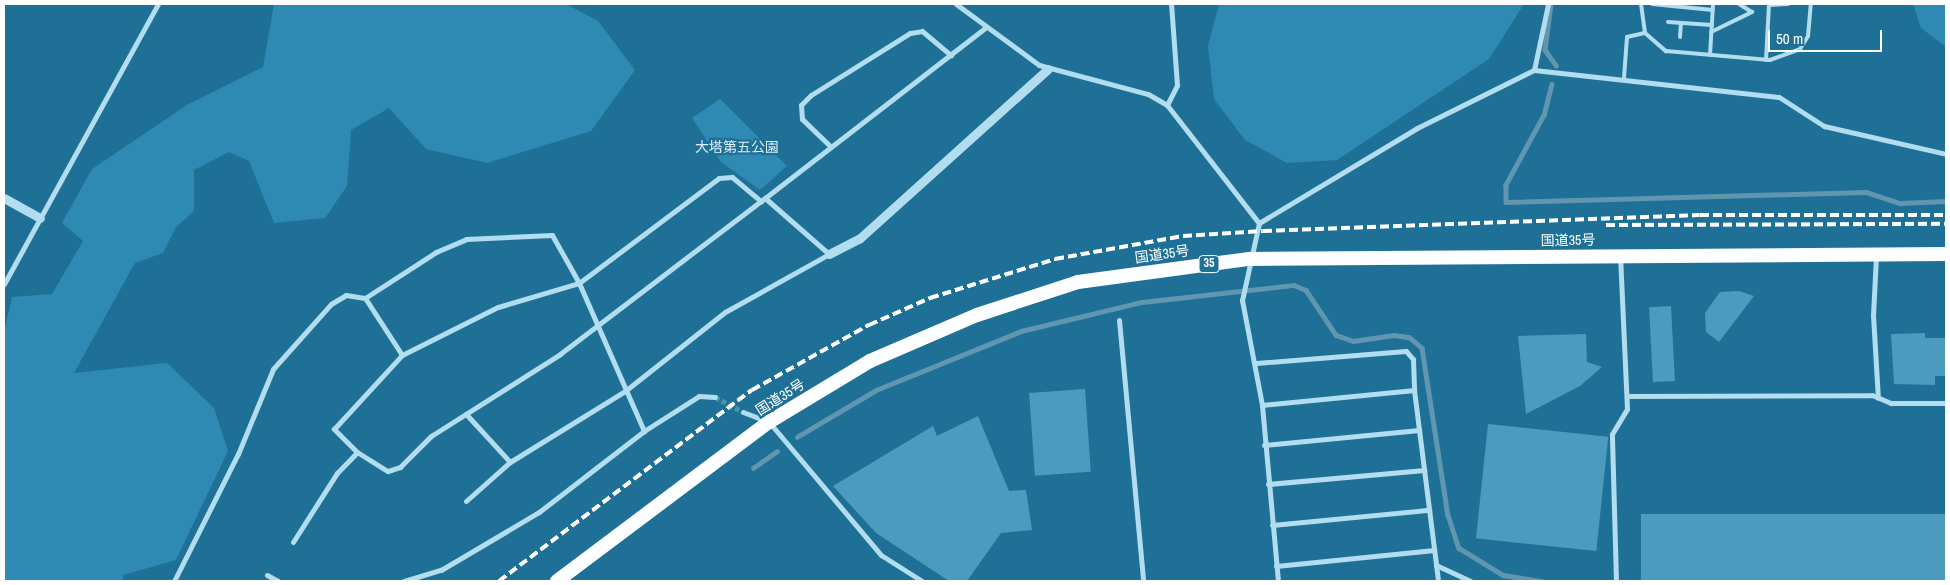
<!DOCTYPE html>
<html>
<head>
<meta charset="utf-8">
<style>
	body { margin:0 }
	#map { position:relative; width:1950px; height:585px; overflow:hidden; background:#1e7096; font-family:"Archivo Narrow","Noto Sans JP",sans-serif }
	div>[style] { position:absolute }
	[style*='--x'] { left:calc(var(--x)*1px); top:calc(var(--y)*1px); width:calc(var(--w)*1px); rotate:calc(var(--a)*1deg) }
	.green>* { inset:0; background:#2e8ab2 }
	.stream>* { height:4.5px; margin:-2.25px; padding:0 2.25px; transform-origin:2.25px; border-radius:2.25px; background:#6096af }
	.building>* { inset:0; background:#4a9bbe; transform-origin:0 0 }
	.minor-tunnel>* { height:5px; margin-top:-2.5px; transform-origin:0; background:repeating-linear-gradient(90deg,#4b8dab 0 5px,transparent 0 7.5px) }
	.service>* { height:4px; margin:-2px; padding:0 2px; transform-origin:2px; border-radius:2px; background:#b2ddef }
	.minor>* { height:5px; margin:-2.5px; padding:0 2.5px; transform-origin:2.5px; border-radius:2.5px; background:#b2ddef }
	.tertiary>* { height:9px; margin:-4.5px; padding:0 4.5px; transform-origin:4.5px; border-radius:4.5px; background:#b2ddef }
	.trunk>* { height:14px; margin:-7px; padding:0 7px; transform-origin:7px; border-radius:7px; background:#fcfeff }
	.rail>* { height:4px; margin-top:-2px; transform-origin:0; background:repeating-linear-gradient(90deg,#fff 0 9px,transparent 0 13px) }
	span { translate:-50% -50%; white-space:nowrap; text-align:center; line-height:1.15; -webkit-text-stroke:4.5px #1e7096; paint-order:stroke }
	.shield-label span { padding:1px 4px; background:#1e7096; border:1px solid; border-radius:4px; -webkit-text-stroke-width:0 }
	.shield-label { font-size:12px; color:#fff; font-weight:700 }
	.park-label { font-size:14px; color:#d8f0fb }
	.street-label { font-size:14px; color:#fff }
	.frame { position:absolute; inset:0; border:5px solid #fff; pointer-events:none }
	.scale { position:absolute; left:1768px; top:30px; width:114px; height:22px; box-sizing:border-box; border:2px solid #fff; border-top:0; padding-left:6px; font-size:15px; line-height:18px; white-space:nowrap; color:#fff; -webkit-text-stroke:4px #1e7096; paint-order:stroke }
</style>
</head>
<body>
<div id="map">
	<div class="green">
		<div style="clip-path:polygon(274px 4px,566px 4px,598px 21px,635px 70px,591px 131px,487px 163px,426px 149px,389px 108px,351px 130px,347px 186px,325px 218px,274px 223px,249px 161px,229px 152px,194px 170px,194px 211px,176px 227px,163px 253px,135px 263px,74px 373px,167px 363px,214px 408px,228px 451px,176px 560px,123px 575px,123px 581px,4px 581px,4px 332px,12px 297px,52px 294px,83px 241px,62px 223px,92px 169px,187px 105px,263px 67px)"></div>
		<div style="clip-path:polygon(1219px 4px,1524px 4px,1489px 59px,1337px 160px,1287px 163px,1245px 140px,1214px 99px,1208px 46px)"></div>
		<div style="clip-path:polygon(1913px 4px,1946px 4px,1946px 47px,1921px 28px)"></div>
		<div style="clip-path:polygon(720px 99px,787px 166px,760px 190px,721px 162px,692px 118px)"></div>
	</div>
	<div class="stream">
		<div style="--x:1551;--y:4;--w:46;--a:97.4"></div>
		<div style="--x:1545;--y:50;--w:19;--a:54"></div>
		<div style="--x:1552;--y:84;--w:32;--a:104"></div>
		<div style="--x:1544;--y:115;--w:80;--a:118.5"></div>
		<div style="--x:1506;--y:185;--w:17;--a:90"></div>
		<div style="--x:1506;--y:202;--w:360;--a:-1.6"></div>
		<div style="--x:1866;--y:192;--w:36;--a:18"></div>
		<div style="--x:1900;--y:203;--w:46;--a:-2.5"></div>
		<div style="--x:797;--y:437;--w:92;--a:-30.7"></div>
		<div style="--x:876;--y:390;--w:157;--a:-22.1"></div>
		<div style="--x:1021;--y:331;--w:124;--a:-13.5"></div>
		<div style="--x:1142;--y:302;--w:153;--a:-6.4"></div>
		<div style="--x:1294;--y:285;--w:13;--a:23"></div>
		<div style="--x:1306;--y:290;--w:54;--a:56.3"></div>
		<div style="--x:1336;--y:335;--w:18;--a:19"></div>
		<div style="--x:1353;--y:341;--w:41;--a:-8.3"></div>
		<div style="--x:1394;--y:335;--w:15;--a:8"></div>
		<div style="--x:1409;--y:337;--w:17;--a:40"></div>
		<div style="--x:1422;--y:348;--w:169;--a:81.2"></div>
		<div style="--x:1448;--y:515;--w:35;--a:72"></div>
		<div style="--x:1459;--y:548;--w:52;--a:31.5"></div>
		<div style="--x:1503;--y:575;--w:39;--a:9"></div>
		<div style="--x:753;--y:468;--w:29;--a:-35"></div>
	</div>
	<div class="building">
		<div style="clip-path:polygon(1739px 291px,1754px 296px,1719px 342px,1706px 332px,1705px 313px,1720px 292px)"></div>
		<div style="left:1671px;top:306px;width:75px;height:22px;rotate:87deg"></div>
		<div style="clip-path:polygon(1925px 333px,1925px 338px,1946px 338px,1946px 376px,1935px 376px,1935px 385px,1894px 384px,1891px 334px)"></div>
		<div style="clip-path:polygon(1586px 334px,1587px 362px,1602px 367px,1580px 386px,1526px 414px,1518px 336px)"></div>
		<div style="left:1085px;top:389px;width:83px;height:56px;rotate:86deg"></div>
		<div style="clip-path:polygon(978px 416px,1009px 491px,1026px 490px,1032px 530px,1001px 533px,967px 581px,949px 581px,876px 533px,833px 486px,933px 426px,937px 436px)"></div>
		<div style="left:1488px;top:424px;width:121px;height:115px;rotate:6deg"></div>
		<div style="left:1946px;top:514px;width:67px;height:305px;rotate:90deg"></div>
	</div>
	<div class="minor-tunnel">
		<div style="--x:715;--y:397;--w:32;--a:28"></div>
	</div>
	<div class="service">
		<div style="--x:1641;--y:4;--w:29;--a:82"></div>
		<div style="--x:1645;--y:33;--w:28;--a:41"></div>
		<div style="--x:1666;--y:51;--w:104;--a:4.9"></div>
		<div style="--x:1770;--y:60;--w:32;--a:-20"></div>
		<div style="--x:1800;--y:49;--w:15;--a:-58"></div>
		<div style="--x:1808;--y:36;--w:32;--a:-85"></div>
		<div style="--x:1652;--y:4;--w:61;--a:5.6"></div>
		<div style="--x:1739;--y:4;--w:15;--a:32"></div>
		<div style="--x:1769;--y:5;--w:19;--a:-3"></div>
		<div style="--x:1668;--y:22;--w:44;--a:3.9"></div>
		<div style="--x:1711;--y:32;--w:46;--a:-26"></div>
		<div style="--x:1680;--y:37;--w:14;--a:-86"></div>
		<div style="--x:1710;--y:55;--w:51;--a:-86.6"></div>
		<div style="--x:1766;--y:60;--w:56;--a:-86.9"></div>
		<div style="--x:1624;--y:78;--w:41;--a:-85.8"></div>
		<div style="--x:1627;--y:37;--w:18;--a:-13"></div>
	</div>
	<div class="minor">
		<div style="--x:956;--y:4;--w:103;--a:36.3"></div>
		<div style="--x:1039;--y:65;--w:113;--a:14.9"></div>
		<div style="--x:1148;--y:94;--w:22;--a:30"></div>
		<div style="--x:1167;--y:105;--w:150;--a:52.1"></div>
		<div style="--x:1259;--y:223;--w:79;--a:102.4"></div>
		<div style="--x:1242;--y:300;--w:107;--a:79.2"></div>
		<div style="--x:1262;--y:405;--w:177;--a:84.8"></div>
		<div style="--x:1534;--y:70;--w:67;--a:-78"></div>
		<div style="--x:1167;--y:105;--w:22;--a:-63"></div>
		<div style="--x:1177;--y:85;--w:81;--a:-94.2"></div>
		<div style="--x:830;--y:146;--w:39;--a:-136"></div>
		<div style="--x:802;--y:119;--w:14;--a:-94"></div>
		<div style="--x:801;--y:105;--w:14;--a:-45"></div>
		<div style="--x:811;--y:95;--w:117;--a:-32.1"></div>
		<div style="--x:910;--y:33;--w:12;--a:-9"></div>
		<div style="--x:922;--y:31;--w:38;--a:40"></div>
		<div style="--x:765;--y:198;--w:85;--a:41.2"></div>
		<div style="--x:1259;--y:223;--w:184;--a:-31"></div>
		<div style="--x:1417;--y:128;--w:131;--a:-26.4"></div>
		<div style="--x:1534;--y:70;--w:246;--a:6.3"></div>
		<div style="--x:1779;--y:97;--w:54;--a:32.8"></div>
		<div style="--x:1824;--y:126;--w:125;--a:12.9"></div>
		<div style="--x:1876;--y:256;--w:59;--a:92.9"></div>
		<div style="--x:1873;--y:315;--w:83;--a:86.6"></div>
		<div style="--x:4;--y:284;--w:320;--a:-61.2"></div>
		<div style="--x:1119;--y:320;--w:262;--a:84.7"></div>
		<div style="--x:402;--y:355;--w:68;--a:-123"></div>
		<div style="--x:365;--y:298;--w:85;--a:-32.9"></div>
		<div style="--x:436;--y:252;--w:33;--a:-23"></div>
		<div style="--x:466;--y:239;--w:86;--a:-2.7"></div>
		<div style="--x:552;--y:235;--w:55;--a:60.6"></div>
		<div style="--x:579;--y:283;--w:175;--a:-36.9"></div>
		<div style="--x:719;--y:178;--w:13;--a:-4"></div>
		<div style="--x:732;--y:177;--w:38;--a:40"></div>
		<div style="--x:761;--y:201;--w:5;--a:-37"></div>
		<div style="--x:765;--y:198;--w:278;--a:-37.7"></div>
		<div style="--x:1256;--y:363;--w:150;--a:-4.6"></div>
		<div style="--x:1406;--y:351;--w:11;--a:49"></div>
		<div style="--x:1413;--y:359;--w:31;--a:88"></div>
		<div style="--x:1627;--y:396;--w:245;--a:-0.2"></div>
		<div style="--x:1872;--y:395;--w:21;--a:23"></div>
		<div style="--x:1891;--y:403;--w:55;--a:0"></div>
		<div style="--x:1262;--y:405;--w:153;--a:-5.6"></div>
		<div style="--x:1414;--y:390;--w:193;--a:82.8"></div>
		<div style="--x:743;--y:412;--w:28;--a:21"></div>
		<div style="--x:769;--y:422;--w:174;--a:49.9"></div>
		<div style="--x:881;--y:555;--w:49;--a:32.4"></div>
		<div style="--x:466;--y:414;--w:65;--a:47.5"></div>
		<div style="--x:510;--y:462;--w:135;--a:-31.7"></div>
		<div style="--x:625;--y:391;--w:127;--a:-38.3"></div>
		<div style="--x:725;--y:312;--w:119;--a:-29.1"></div>
		<div style="--x:1264;--y:445;--w:156;--a:-5.5"></div>
		<div style="--x:357;--y:452;--w:33;--a:-135"></div>
		<div style="--x:334;--y:429;--w:100;--a:-47.4"></div>
		<div style="--x:402;--y:355;--w:107;--a:-26.6"></div>
		<div style="--x:498;--y:307;--w:84;--a:-16.5"></div>
		<div style="--x:579;--y:283;--w:162;--a:66.3"></div>
		<div style="--x:1268;--y:484;--w:157;--a:-5.1"></div>
		<div style="--x:466;--y:501;--w:59;--a:-41.6"></div>
		<div style="--x:1272;--y:525;--w:158;--a:-5.5"></div>
		<div style="--x:293;--y:542;--w:82;--a:-57.5"></div>
		<div style="--x:337;--y:473;--w:29;--a:-46"></div>
		<div style="--x:357;--y:452;--w:36;--a:32"></div>
		<div style="--x:388;--y:471;--w:13;--a:-18"></div>
		<div style="--x:400;--y:467;--w:44;--a:-45"></div>
		<div style="--x:431;--y:436;--w:153;--a:-32.4"></div>
		<div style="--x:560;--y:354;--w:253;--a:-37.3"></div>
		<div style="--x:1436;--y:565;--w:38;--a:25"></div>
		<div style="--x:1276;--y:566;--w:159;--a:-5.8"></div>
		<div style="--x:267;--y:575;--w:13;--a:29"></div>
		<div style="--x:174;--y:581;--w:142;--a:-63.3"></div>
		<div style="--x:238;--y:454;--w:92;--a:-67.6"></div>
		<div style="--x:273;--y:369;--w:87;--a:-48.3"></div>
		<div style="--x:331;--y:304;--w:17;--a:-31"></div>
		<div style="--x:346;--y:295;--w:19;--a:9"></div>
		<div style="--x:404;--y:581;--w:39;--a:-17"></div>
		<div style="--x:441;--y:570;--w:114;--a:-30.6"></div>
		<div style="--x:539;--y:512;--w:133;--a:-37.6"></div>
		<div style="--x:644;--y:431;--w:65;--a:-32.5"></div>
		<div style="--x:699;--y:396;--w:16;--a:4"></div>
		<div style="--x:1616;--y:581;--w:147;--a:-91.6"></div>
		<div style="--x:1612;--y:434;--w:29;--a:-59"></div>
		<div style="--x:1627;--y:409;--w:153;--a:-92.6"></div>
	</div>
	<div class="tertiary">
		<div style="--x:4;--y:198;--w:41;--a:29.1"></div>
		<div style="--x:829;--y:254;--w:34;--a:-27"></div>
		<div style="--x:859;--y:239;--w:254;--a:-42"></div>
	</div>
	<div class="trunk">
		<div style="--x:557;--y:581;--w:265;--a:-36.9"></div>
		<div style="--x:769;--y:422;--w:118;--a:-31.1"></div>
		<div style="--x:870;--y:361;--w:116;--a:-23.3"></div>
		<div style="--x:977;--y:315;--w:106;--a:-18.1"></div>
		<div style="--x:1078;--y:282;--w:173;--a:-7.7"></div>
		<div style="--x:1249;--y:259;--w:697;--a:-0.41"></div>
	</div>
	<div class="rail">
		<div style="--x:1606;--y:225;--w:340;--a:-0.2"></div>
		<div style="--x:499;--y:581;--w:317;--a:-37.1"></div>
		<div style="--x:752;--y:390;--w:134;--a:-29.1"></div>
		<div style="--x:869;--y:325;--w:67;--a:-23.9"></div>
		<div style="--x:930;--y:298;--w:131;--a:-17.3"></div>
		<div style="--x:1055;--y:259;--w:130;--a:-10.2"></div>
		<div style="--x:1183;--y:236;--w:80;--a:-3.6"></div>
		<div style="--x:1263;--y:231;--w:437;--a:-2.1"></div>
		<div style="--x:1700;--y:215;--w:246;--a:0"></div>
	</div>
	<div class="shield-label">
		<span style="left:1209px;top:264px">35</span>
	</div>
	<div class="park-label">
		<span style="left:737px;top:147px">大塔第五公園</span>
	</div>
	<div class="street-label">
		<span style="left:1568px;top:240px;rotate:-1deg">国道35号</span>
		<span style="left:1162px;top:254px;rotate:-8deg">国道35号</span>
		<span style="left:780px;top:397px;rotate:-32deg">国道35号</span>
	</div>
	<div class="frame"></div>
	<div class="scale">50 m</div>
</div>
</body>
</html>
